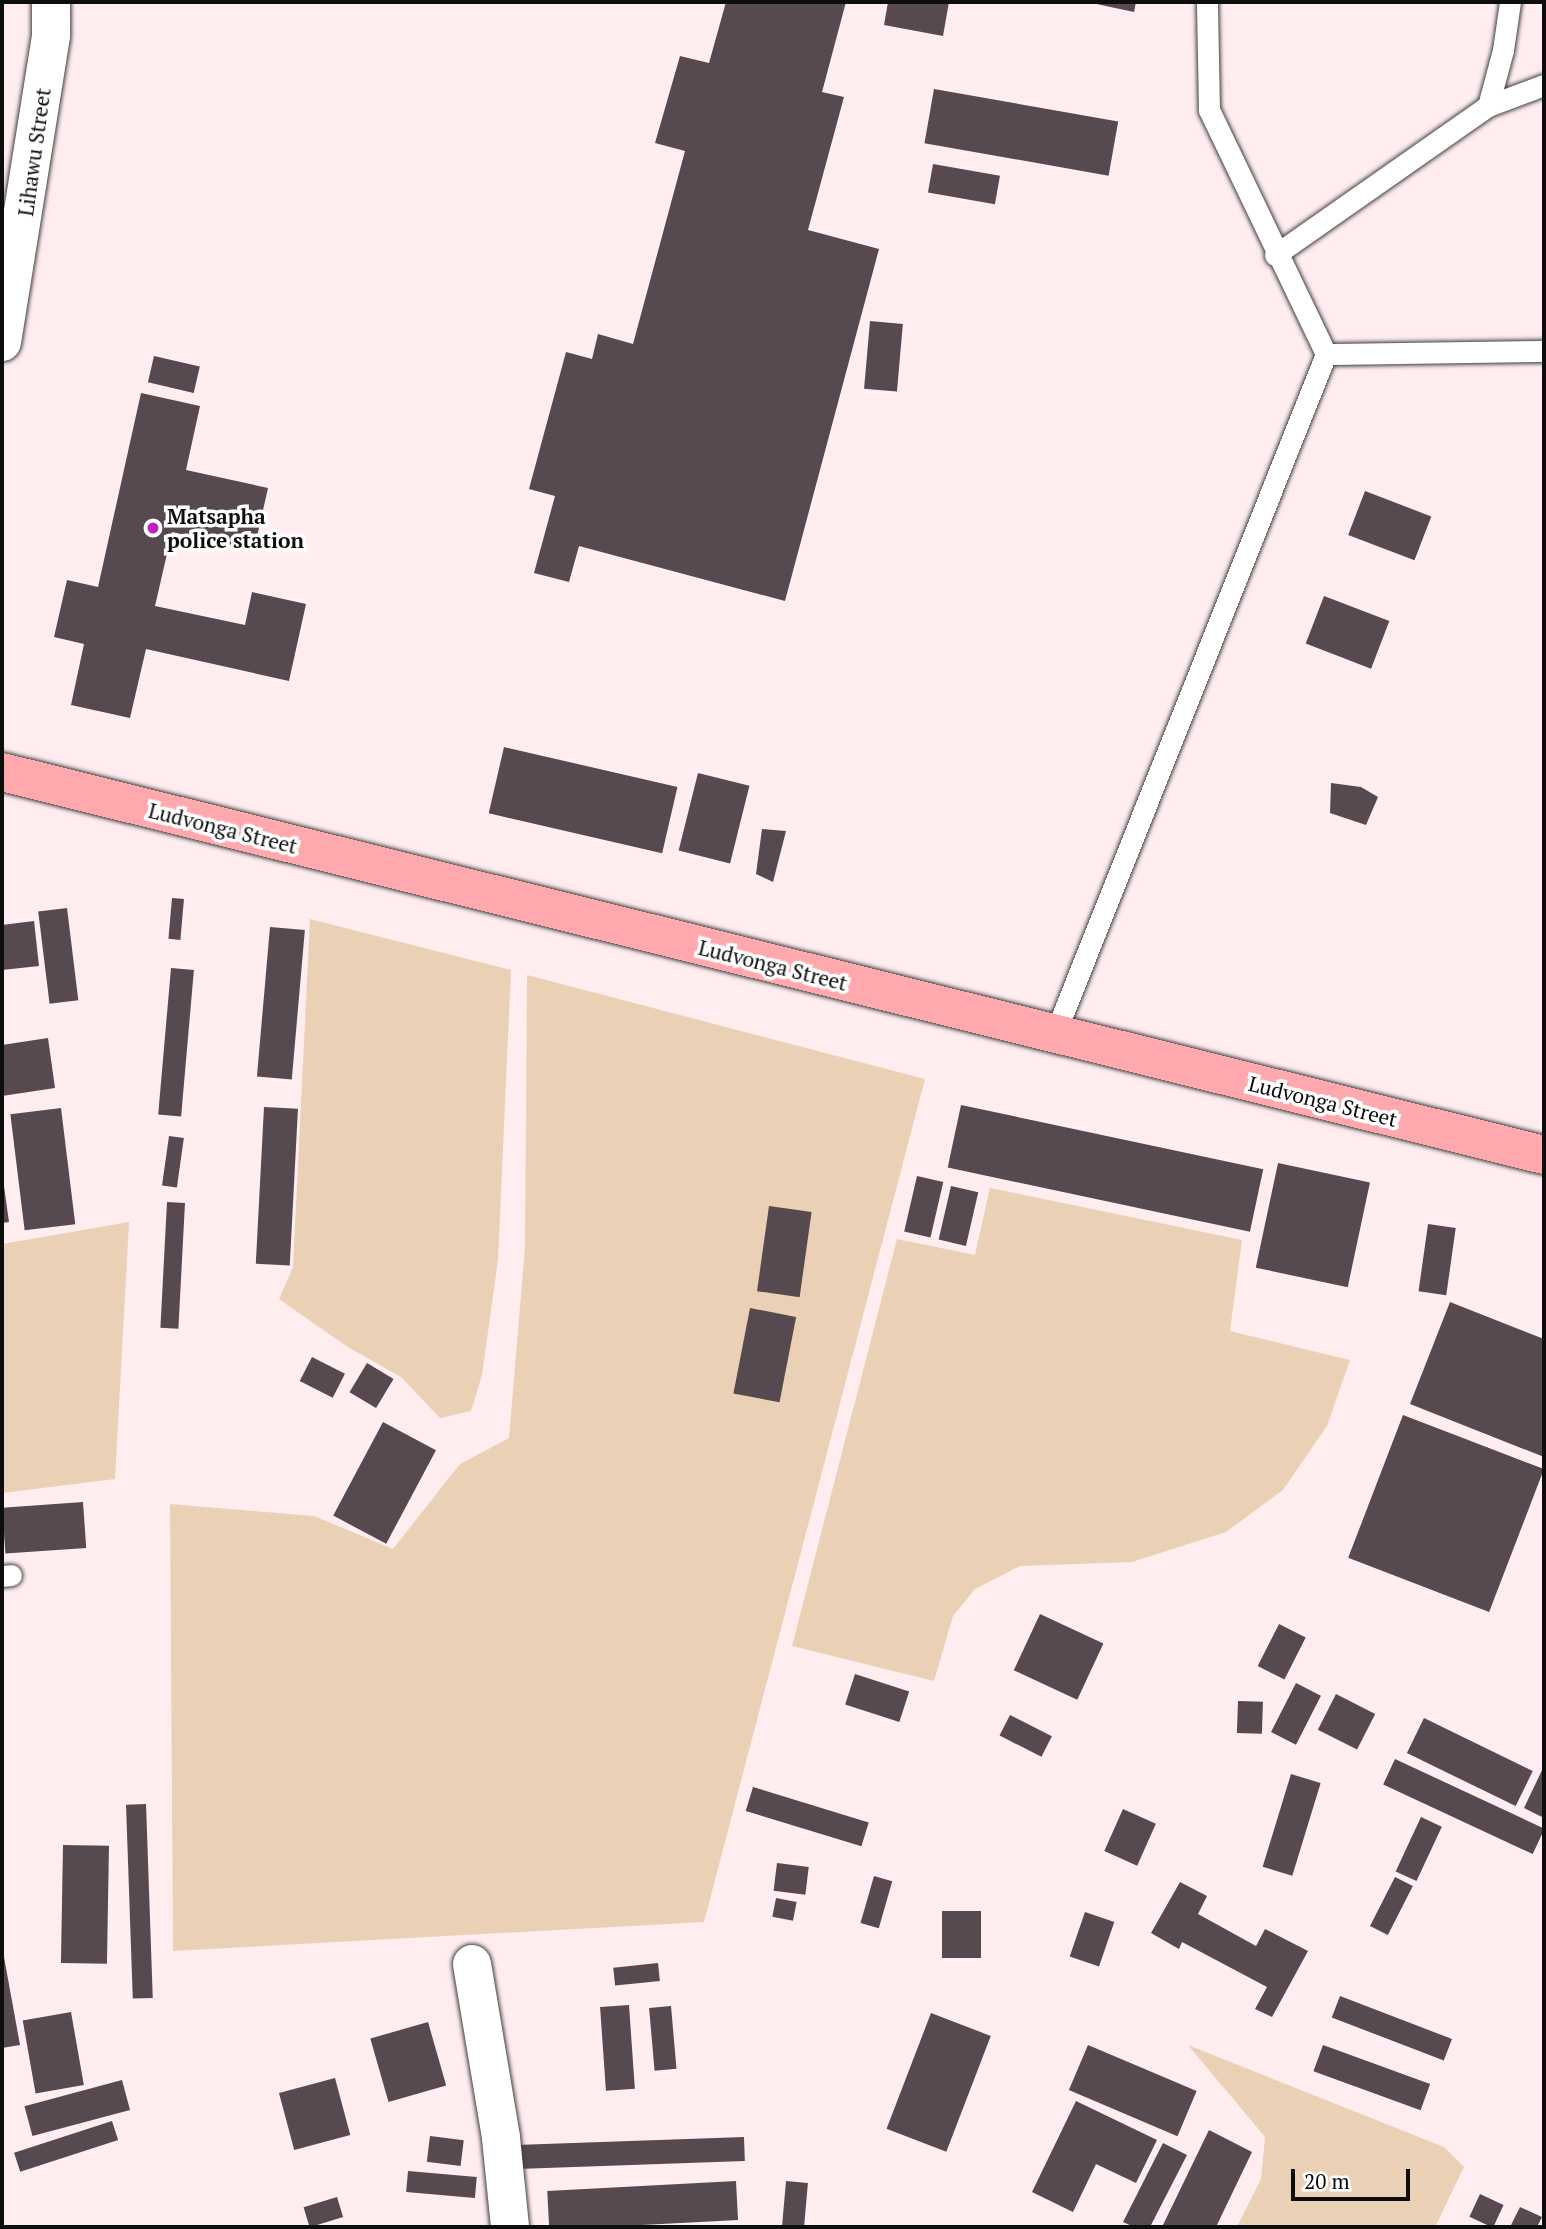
<!DOCTYPE html>
<html>
<head>
<meta charset="utf-8">
<style>
	body { margin:0 }
	#map { position:relative; width:1546px; height:2229px; overflow:hidden; background:#ffedf0; font-family:"PT Serif",serif }
	div>[style] { position:absolute }
	[style*='--x'] { left:calc(var(--x)*1px); top:calc(var(--y)*1px); width:calc(var(--w)*1px); rotate:calc(var(--a)*1deg) }
	.green>* { inset:0; background:#ead1b5 }
	.building>* { inset:0; background:#564950; transform-origin:0 0 }
	.roads { filter:drop-shadow(0 0 2px #404040) drop-shadow(0 0 2px #404040) }
	.lane>* { height:21px; margin:-10.5px; padding:0 10.5px; transform-origin:10.5px; border-radius:10.5px; background:#fff }
	.street>* { height:38px; margin:-19px; padding:0 19px; transform-origin:19px; border-radius:19px; background:#fff }
	.secondary>* { height:38px; margin:-19px; padding:0 19px; transform-origin:19px; border-radius:19px; background:#ffa8ae }
	.dots>* { width:19px; height:19px; translate:-50% -50%; box-sizing:border-box; border:4px solid #fff; border-radius:50% }
	span { translate:-50% -50%; white-space:nowrap; text-align:center; line-height:1.15; -webkit-text-stroke:7px #fff; paint-order:stroke }
	.street-label { font-size:21px; color:#0d0d0d }
	.poi-label { font-size:21px; color:#0d0d0d; font-weight:700 }
	.left { translate:0 -50%; text-align:left }
	.frame { position:absolute; inset:0; border:4px solid #0d0d0d; pointer-events:none }
	.scale { position:absolute; left:1291px; top:2169px; width:119px; height:32px; box-sizing:border-box; border:4px solid #0d0d0d; border-top:0; padding-left:9px; font-size:21px; line-height:24px; white-space:nowrap; color:#0d0d0d; -webkit-text-stroke:5px #fff; paint-order:stroke }
</style>
</head>
<body>
<div id="map">
	<div class="green">
		<div style="clip-path:polygon(310px 919px,511px 970px,498px 1260px,482px 1375px,471px 1411px,440px 1418px,401px 1377px,346px 1346px,279px 1299px,293px 1267px)"></div>
		<div style="clip-path:polygon(527px 975px,925px 1079px,704px 1922px,173px 1951px,170px 1504px,314px 1516px,393px 1549px,460px 1464px,509px 1438px,525px 1247px)"></div>
		<div style="clip-path:polygon(990px 1188px,1242px 1240px,1230px 1331px,1350px 1360px,1327px 1426px,1283px 1490px,1226px 1532px,1132px 1562px,1020px 1566px,975px 1589px,953px 1616px,934px 1681px,792px 1646px,897px 1239px,975px 1255px)"></div>
		<div style="clip-path:polygon(129px 1222px,115px 1479px,2px 1493px,2px 1244px)"></div>
		<div style="clip-path:polygon(1188px 2045px,1444px 2147px,1464px 2167px,1435px 2227px,1237px 2227px,1261px 2179px,1265px 2137px)"></div>
	</div>
	<div class="building">
		<div style="clip-path:polygon(726px 2px,846px 2px,822px 92px,844px 97px,808px 230px,879px 249px,785px 601px,579px 546px,569px 582px,534px 573px,555px 496px,529px 489px,566px 352px,592px 359px,598px 334px,633px 344px,685px 151px,655px 143px,680px 56px,709px 63px)"></div>
		<div style="clip-path:polygon(888px 2px,949px 2px,943px 36px,884px 25px)"></div>
		<div style="clip-path:polygon(1087px 2px,1136px 2px,1134px 12px)"></div>
		<div style="left:934px;top:89px;width:187px;height:55px;rotate:10deg"></div>
		<div style="left:933px;top:164px;width:68px;height:29px;rotate:10deg"></div>
		<div style="left:870px;top:321px;width:33px;height:68px;rotate:5deg"></div>
		<div style="left:154px;top:356px;width:47px;height:27px;rotate:13deg"></div>
		<div style="clip-path:polygon(141px 393px,200px 406px,186px 470px,268px 488px,254px 550px,172px 532px,155px 606px,245px 625px,252px 592px,306px 604px,289px 681px,146px 649px,130px 718px,71px 705px,84px 644px,54px 637px,67px 580px,98px 587px)"></div>
		<div style="left:1365px;top:491px;width:71px;height:47px;rotate:21deg"></div>
		<div style="left:1324px;top:596px;width:70px;height:51px;rotate:21deg"></div>
		<div style="left:504px;top:747px;width:178px;height:68px;rotate:13deg"></div>
		<div style="left:698px;top:773px;width:53px;height:80px;rotate:14deg"></div>
		<div style="clip-path:polygon(1331px 783px,1361px 787px,1378px 797px,1366px 825px,1330px 813px)"></div>
		<div style="clip-path:polygon(762px 829px,786px 831px,773px 882px,756px 874px)"></div>
		<div style="left:172px;top:898px;width:12px;height:41px;rotate:5deg"></div>
		<div style="left:67px;top:908px;width:93px;height:29px;rotate:83deg"></div>
		<div style="clip-path:polygon(34px 921px,39px 966px,2px 970px,2px 925px)"></div>
		<div style="left:270px;top:927px;width:35px;height:150px;rotate:5deg"></div>
		<div style="left:171px;top:968px;width:23px;height:147px;rotate:5deg"></div>
		<div style="clip-path:polygon(48px 1038px,55px 1088px,2px 1096px,2px 1045px)"></div>
		<div style="left:961px;top:1105px;width:309px;height:64px;rotate:12deg"></div>
		<div style="left:264px;top:1107px;width:34px;height:157px;rotate:3deg"></div>
		<div style="left:61px;top:1108px;width:117px;height:51px;rotate:83deg"></div>
		<div style="left:169px;top:1136px;width:15px;height:50px;rotate:8deg"></div>
		<div style="left:1278px;top:1163px;width:94px;height:107px;rotate:12deg"></div>
		<div style="left:917px;top:1176px;width:27px;height:57px;rotate:13deg"></div>
		<div style="clip-path:polygon(3px 1179px,9px 1222px,2px 1223px,2px 1180px)"></div>
		<div style="left:951px;top:1186px;width:28px;height:55px;rotate:13deg"></div>
		<div style="left:167px;top:1202px;width:18px;height:126px;rotate:3deg"></div>
		<div style="left:769px;top:1206px;width:43px;height:86px;rotate:8deg"></div>
		<div style="left:1428px;top:1224px;width:28px;height:68px;rotate:8deg"></div>
		<div style="clip-path:polygon(1450px 1302px,1544px 1339px,1544px 1457px,1410px 1404px)"></div>
		<div style="left:750px;top:1308px;width:47px;height:87px;rotate:11deg"></div>
		<div style="left:312px;top:1357px;width:37px;height:27px;rotate:27deg"></div>
		<div style="left:367px;top:1363px;width:31px;height:34px;rotate:31deg"></div>
		<div style="left:1403px;top:1415px;width:151px;height:153px;rotate:21deg"></div>
		<div style="left:383px;top:1422px;width:60px;height:106px;rotate:28deg"></div>
		<div style="left:83px;top:1502px;width:46px;height:81px;rotate:86deg"></div>
		<div style="left:1040px;top:1614px;width:70px;height:62px;rotate:25deg"></div>
		<div style="left:1279px;top:1624px;width:30px;height:47px;rotate:27deg"></div>
		<div style="left:855px;top:1674px;width:57px;height:32px;rotate:18deg"></div>
		<div style="left:1296px;top:1683px;width:28px;height:55px;rotate:27deg"></div>
		<div style="left:1336px;top:1694px;width:44px;height:40px;rotate:27deg"></div>
		<div style="left:1238px;top:1701px;width:25px;height:32px;rotate:2deg"></div>
		<div style="left:1010px;top:1715px;width:47px;height:23px;rotate:27deg"></div>
		<div style="left:1424px;top:1718px;width:121px;height:39px;rotate:26deg"></div>
		<div style="left:1395px;top:1759px;width:165px;height:28px;rotate:25deg"></div>
		<div style="clip-path:polygon(1544px 1766px,1544px 1818px,1524px 1808px)"></div>
		<div style="left:1291px;top:1774px;width:31px;height:97px;rotate:17deg"></div>
		<div style="left:753px;top:1787px;width:121px;height:25px;rotate:17deg"></div>
		<div style="left:146px;top:1804px;width:194px;height:20px;rotate:88deg"></div>
		<div style="left:1123px;top:1809px;width:36px;height:46px;rotate:24deg"></div>
		<div style="left:1421px;top:1817px;width:23px;height:60px;rotate:25deg"></div>
		<div style="left:63px;top:1845px;width:46px;height:118px;rotate:1deg"></div>
		<div style="left:777px;top:1863px;width:32px;height:28px;rotate:7deg"></div>
		<div style="left:874px;top:1876px;width:19px;height:49px;rotate:16deg"></div>
		<div style="left:1395px;top:1877px;width:20px;height:55px;rotate:27deg"></div>
		<div style="clip-path:polygon(1180px 1882px,1207px 1896px,1198px 1914px,1256px 1946px,1265px 1929px,1308px 1951px,1272px 2017px,1255px 2009px,1267px 1987px,1182px 1942px,1179px 1949px,1151px 1933px)"></div>
		<div style="left:776px;top:1898px;width:21px;height:19px;rotate:11deg"></div>
		<div style="left:942px;top:1911px;width:39px;height:47px"></div>
		<div style="left:1085px;top:1912px;width:31px;height:47px;rotate:19deg"></div>
		<div style="clip-path:polygon(2px 1946px,20px 2045px,2px 2048px)"></div>
		<div style="left:658px;top:1963px;width:18px;height:45px;rotate:84deg"></div>
		<div style="left:1340px;top:1996px;width:120px;height:23px;rotate:21deg"></div>
		<div style="left:629px;top:2005px;width:84px;height:29px;rotate:86deg"></div>
		<div style="left:671px;top:2006px;width:63px;height:22px;rotate:85deg"></div>
		<div style="left:71px;top:2012px;width:74px;height:49px;rotate:80deg"></div>
		<div style="left:931px;top:2013px;width:64px;height:124px;rotate:21deg"></div>
		<div style="left:428px;top:2022px;width:66px;height:60px;rotate:74deg"></div>
		<div style="left:1088px;top:2045px;width:118px;height:49px;rotate:23deg"></div>
		<div style="left:1323px;top:2045px;width:114px;height:28px;rotate:20deg"></div>
		<div style="left:335px;top:2078px;width:59px;height:58px;rotate:75deg"></div>
		<div style="left:122px;top:2080px;width:31px;height:101px;rotate:75deg"></div>
		<div style="clip-path:polygon(1076px 2101px,1157px 2140px,1136px 2183px,1096px 2164px,1073px 2212px,1032px 2192px)"></div>
		<div style="left:112px;top:2121px;width:20px;height:103px;rotate:72deg"></div>
		<div style="clip-path:polygon(1209px 2130px,1252px 2152px,1216px 2227px,1162px 2227px)"></div>
		<div style="left:430px;top:2136px;width:34px;height:26px;rotate:7deg"></div>
		<div style="left:744px;top:2137px;width:24px;height:228px;rotate:88deg"></div>
		<div style="clip-path:polygon(1163px 2143px,1187px 2155px,1150px 2227px,1134px 2227px,1123px 2222px)"></div>
		<div style="left:408px;top:2171px;width:69px;height:21px;rotate:5deg"></div>
		<div style="left:736px;top:2181px;width:39px;height:189px;rotate:87deg"></div>
		<div style="left:786px;top:2181px;width:22px;height:46px;rotate:5deg"></div>
		<div style="left:1480px;top:2194px;width:26px;height:25px;rotate:25deg"></div>
		<div style="left:337px;top:2197px;width:21px;height:35px;rotate:73deg"></div>
		<div style="clip-path:polygon(1520px 2207px,1542px 2217px,1537px 2227px,1510px 2227px)"></div>
	</div>
	<div class="roads">
		<div class="lane">
			<div style="--x:1488;--y:106;--w:58;--a:-75"></div>
			<div style="--x:1503;--y:50;--w:49;--a:-81.7"></div>
			<div style="--x:1275;--y:255;--w:260;--a:-35"></div>
			<div style="--x:1488;--y:106;--w:60;--a:-20.6"></div>
			<div style="--x:1326;--y:354;--w:218;--a:-0.8"></div>
			<div style="--x:1054;--y:1036;--w:734;--a:-68.26"></div>
			<div style="--x:1326;--y:354;--w:271;--a:-115.6"></div>
			<div style="--x:1209;--y:110;--w:108;--a:-91.1"></div>
			<div style="--x:2;--y:1576;--w:9;--a:-6"></div>
		</div>
		<div class="street">
			<div style="--x:2;--y:342;--w:311;--a:-80.9"></div>
			<div style="--x:51;--y:35;--w:33;--a:-90"></div>
			<div style="--x:472;--y:1964;--w:176;--a:80.5"></div>
			<div style="--x:501;--y:2138;--w:89;--a:84.2"></div>
		</div>
		<div class="secondary">
			<div style="--x:2;--y:772;--w:1589;--a:13.95"></div>
		</div>
	</div>
	<div class="dots">
		<div style="left:153px;top:528px;background:#c021c1"></div>
	</div>
	<div class="street-label">
		<span style="left:34px;top:152px;rotate:-82deg">Lihawu Street</span>
		<span style="left:223px;top:828px;rotate:14deg">Ludvonga Street</span>
		<span style="left:773px;top:965px;rotate:14deg">Ludvonga Street</span>
		<span style="left:1323px;top:1101px;rotate:14deg">Ludvonga Street</span>
	</div>
	<div class="poi-label">
		<span class="left" style="left:167px;top:528px">Matsapha<br>police station</span>
	</div>
	<div class="frame"></div>
	<div class="scale">20 m</div>
</div>
</body>
</html>
